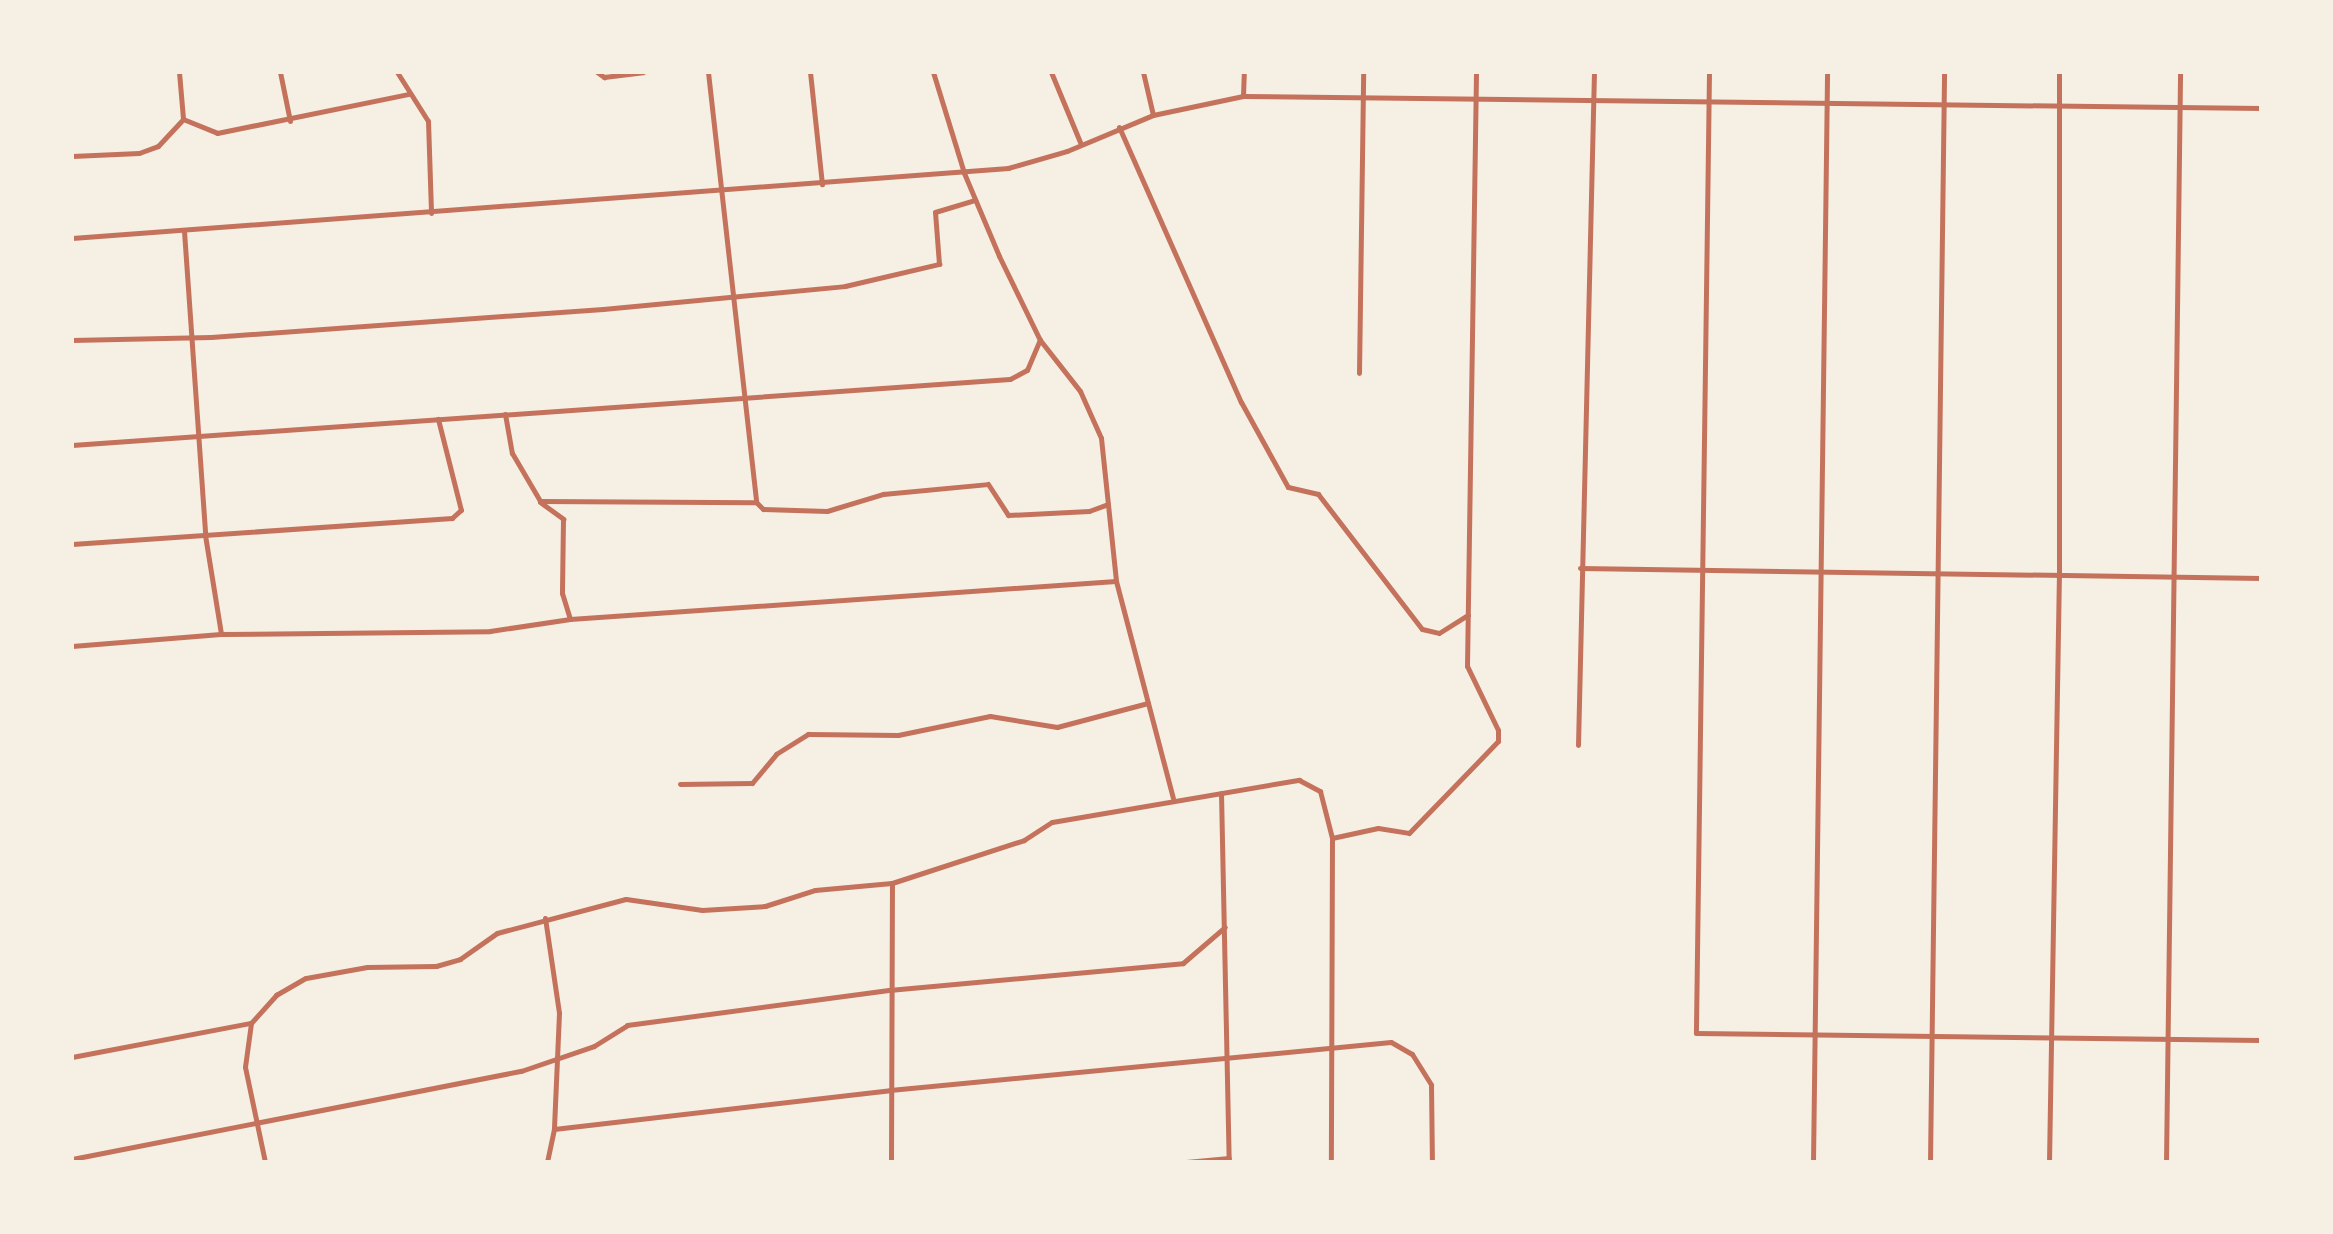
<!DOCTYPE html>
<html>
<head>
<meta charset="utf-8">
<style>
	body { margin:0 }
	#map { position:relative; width:2333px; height:1234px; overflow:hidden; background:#f6efe4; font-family:"DejaVu Sans",sans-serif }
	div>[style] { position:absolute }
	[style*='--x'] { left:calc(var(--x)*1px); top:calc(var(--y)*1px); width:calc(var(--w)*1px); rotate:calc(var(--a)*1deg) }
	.minor>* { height:5px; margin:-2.5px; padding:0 2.5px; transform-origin:2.5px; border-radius:2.5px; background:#c5725c }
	span { translate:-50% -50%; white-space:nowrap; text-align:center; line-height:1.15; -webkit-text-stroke:7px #f6efe4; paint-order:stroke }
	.frame { position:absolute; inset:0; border:74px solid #f6efe4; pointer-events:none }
</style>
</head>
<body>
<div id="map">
	<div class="minor">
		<div style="--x:179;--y:72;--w:47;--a:85.1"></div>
		<div style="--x:183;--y:119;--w:37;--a:22"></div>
		<div style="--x:217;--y:133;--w:196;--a:-11.5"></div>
		<div style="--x:280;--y:72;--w:50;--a:78.5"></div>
		<div style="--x:397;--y:72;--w:58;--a:57.7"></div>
		<div style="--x:428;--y:121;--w:92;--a:88.1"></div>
		<div style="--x:597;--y:72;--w:9;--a:36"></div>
		<div style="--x:604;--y:77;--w:39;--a:-7"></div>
		<div style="--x:708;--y:72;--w:433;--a:83.6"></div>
		<div style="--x:810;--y:72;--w:113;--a:83.9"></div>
		<div style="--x:933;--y:72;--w:106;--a:72.9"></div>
		<div style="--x:964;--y:173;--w:90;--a:67.1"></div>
		<div style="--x:999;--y:256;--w:93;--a:64"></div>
		<div style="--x:1040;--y:340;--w:65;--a:51.9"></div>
		<div style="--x:1080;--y:391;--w:51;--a:65.9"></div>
		<div style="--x:1101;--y:438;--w:144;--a:84"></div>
		<div style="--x:1116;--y:581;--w:224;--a:75.3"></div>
		<div style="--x:1051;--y:72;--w:76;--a:67.5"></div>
		<div style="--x:1143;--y:72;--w:44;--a:76.9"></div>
		<div style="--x:1709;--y:72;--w:961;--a:90.78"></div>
		<div style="--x:1696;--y:1033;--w:565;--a:0.71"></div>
		<div style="--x:1243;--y:96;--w:24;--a:-88"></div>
		<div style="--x:1119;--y:127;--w:301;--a:66.1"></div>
		<div style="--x:1241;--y:402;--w:97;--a:61.1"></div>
		<div style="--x:1288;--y:487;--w:31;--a:13"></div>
		<div style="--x:1318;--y:494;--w:170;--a:52.4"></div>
		<div style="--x:1422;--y:629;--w:17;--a:13"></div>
		<div style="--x:1439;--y:633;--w:34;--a:-32"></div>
		<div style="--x:72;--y:156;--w:67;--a:-2.6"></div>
		<div style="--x:139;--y:153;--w:20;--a:-20"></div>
		<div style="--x:158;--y:146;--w:37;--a:-47"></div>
		<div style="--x:184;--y:231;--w:305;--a:86"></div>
		<div style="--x:205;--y:535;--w:100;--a:80.8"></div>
		<div style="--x:72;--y:238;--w:939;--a:-4.28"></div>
		<div style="--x:1008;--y:168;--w:61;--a:-16.1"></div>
		<div style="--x:1067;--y:151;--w:93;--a:-22.7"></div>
		<div style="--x:1153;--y:115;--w:92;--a:-11.9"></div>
		<div style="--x:1243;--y:96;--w:1018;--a:0.68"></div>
		<div style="--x:72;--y:340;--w:139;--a:-1.2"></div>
		<div style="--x:211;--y:337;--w:393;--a:-4.1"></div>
		<div style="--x:603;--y:309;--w:243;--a:-5.4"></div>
		<div style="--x:845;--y:286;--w:97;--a:-13.2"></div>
		<div style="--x:939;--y:264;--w:52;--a:-94.4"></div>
		<div style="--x:935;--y:212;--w:42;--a:-16.7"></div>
		<div style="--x:1359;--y:373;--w:301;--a:-89.2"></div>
		<div style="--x:505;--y:414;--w:40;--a:80"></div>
		<div style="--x:512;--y:453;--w:56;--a:59.7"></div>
		<div style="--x:540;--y:501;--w:216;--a:0.3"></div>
		<div style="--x:756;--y:502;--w:10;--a:45"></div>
		<div style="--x:763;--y:509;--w:64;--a:1.8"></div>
		<div style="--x:827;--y:511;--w:59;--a:-16.9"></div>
		<div style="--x:883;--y:494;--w:105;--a:-5.4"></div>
		<div style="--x:988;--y:484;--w:37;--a:57"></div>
		<div style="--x:1008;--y:515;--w:81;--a:-2.8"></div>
		<div style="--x:1089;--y:511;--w:20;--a:-20"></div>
		<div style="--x:72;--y:445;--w:940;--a:-4.02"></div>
		<div style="--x:1010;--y:379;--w:19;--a:-28"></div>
		<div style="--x:1027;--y:370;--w:33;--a:-67"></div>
		<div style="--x:540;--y:502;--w:29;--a:36"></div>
		<div style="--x:563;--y:519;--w:74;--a:90.8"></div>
		<div style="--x:562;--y:593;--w:27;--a:73"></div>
		<div style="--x:72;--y:544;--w:381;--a:-3.9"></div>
		<div style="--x:452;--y:518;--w:12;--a:-42"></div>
		<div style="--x:461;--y:510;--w:94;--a:-104.2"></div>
		<div style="--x:1580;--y:568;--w:681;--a:0.84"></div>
		<div style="--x:72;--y:646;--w:149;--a:-4.6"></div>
		<div style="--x:221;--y:634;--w:269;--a:-0.6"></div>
		<div style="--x:490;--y:631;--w:81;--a:-8.5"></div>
		<div style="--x:570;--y:619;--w:547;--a:-3.98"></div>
		<div style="--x:1578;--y:745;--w:673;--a:-88.64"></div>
		<div style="--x:680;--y:784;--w:72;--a:-0.8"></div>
		<div style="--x:752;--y:783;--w:38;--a:-50"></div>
		<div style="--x:776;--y:754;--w:38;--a:-32"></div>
		<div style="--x:808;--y:734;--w:90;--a:0.6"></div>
		<div style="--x:898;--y:735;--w:94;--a:-11.7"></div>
		<div style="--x:990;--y:716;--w:68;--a:9.3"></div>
		<div style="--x:1057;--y:727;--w:94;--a:-14.8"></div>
		<div style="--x:1221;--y:793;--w:369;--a:88.8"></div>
		<div style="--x:1332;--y:838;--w:47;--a:-12.3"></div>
		<div style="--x:1378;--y:828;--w:31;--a:9"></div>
		<div style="--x:1409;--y:833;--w:128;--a:-45.9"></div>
		<div style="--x:1498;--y:741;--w:11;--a:-90"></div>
		<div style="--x:1498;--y:730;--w:71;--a:-115.8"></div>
		<div style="--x:1467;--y:666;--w:594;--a:-89.13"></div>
		<div style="--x:545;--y:918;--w:96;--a:81.6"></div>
		<div style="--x:559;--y:1013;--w:116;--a:92.5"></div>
		<div style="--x:554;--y:1129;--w:34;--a:102"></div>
		<div style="--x:251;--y:1023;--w:44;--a:97.8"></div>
		<div style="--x:245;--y:1067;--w:97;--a:78.1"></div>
		<div style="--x:72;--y:1057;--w:182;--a:-10.8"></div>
		<div style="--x:251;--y:1023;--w:38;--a:-48"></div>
		<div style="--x:276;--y:995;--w:34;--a:-30"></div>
		<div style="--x:306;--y:978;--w:62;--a:-10.2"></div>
		<div style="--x:367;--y:967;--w:69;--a:-0.8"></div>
		<div style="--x:436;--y:966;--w:25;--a:-16"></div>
		<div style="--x:460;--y:959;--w:45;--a:-35.1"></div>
		<div style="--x:497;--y:933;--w:133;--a:-14.8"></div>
		<div style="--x:626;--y:899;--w:77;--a:8.2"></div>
		<div style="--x:702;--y:910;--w:63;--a:-3.6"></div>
		<div style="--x:765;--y:906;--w:52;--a:-17.7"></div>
		<div style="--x:815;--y:890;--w:77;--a:-5.2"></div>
		<div style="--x:892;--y:883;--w:139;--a:-18"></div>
		<div style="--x:1024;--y:840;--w:33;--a:-33"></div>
		<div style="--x:1052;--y:822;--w:251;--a:-9.7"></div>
		<div style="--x:1299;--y:780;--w:24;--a:28"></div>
		<div style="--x:1320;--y:791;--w:49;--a:75.7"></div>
		<div style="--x:1332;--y:838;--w:324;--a:90.2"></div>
		<div style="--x:554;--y:1129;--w:338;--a:-6.6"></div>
		<div style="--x:890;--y:1090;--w:503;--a:-5.47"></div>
		<div style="--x:1391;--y:1042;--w:24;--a:30"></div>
		<div style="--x:1412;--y:1054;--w:36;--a:58"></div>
		<div style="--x:1431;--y:1085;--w:77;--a:89.3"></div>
		<div style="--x:72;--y:1159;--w:458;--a:-11.1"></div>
		<div style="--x:521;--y:1071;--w:77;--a:-18.9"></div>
		<div style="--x:594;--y:1046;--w:39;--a:-32"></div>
		<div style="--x:627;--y:1025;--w:264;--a:-7.6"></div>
		<div style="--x:889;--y:990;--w:295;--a:-5.2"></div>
		<div style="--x:1183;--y:963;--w:55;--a:-40.6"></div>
		<div style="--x:891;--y:1162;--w:279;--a:-89.8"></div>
		<div style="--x:1186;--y:1162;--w:43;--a:-5.3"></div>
		<div style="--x:1813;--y:1162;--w:1090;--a:-89.26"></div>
		<div style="--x:1930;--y:1162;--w:1090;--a:-89.26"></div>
		<div style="--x:2049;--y:1162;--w:588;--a:-89.03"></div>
		<div style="--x:2059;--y:574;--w:502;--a:-90"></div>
		<div style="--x:2166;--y:1162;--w:1090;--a:-89.26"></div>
	</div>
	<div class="frame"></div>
</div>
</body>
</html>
